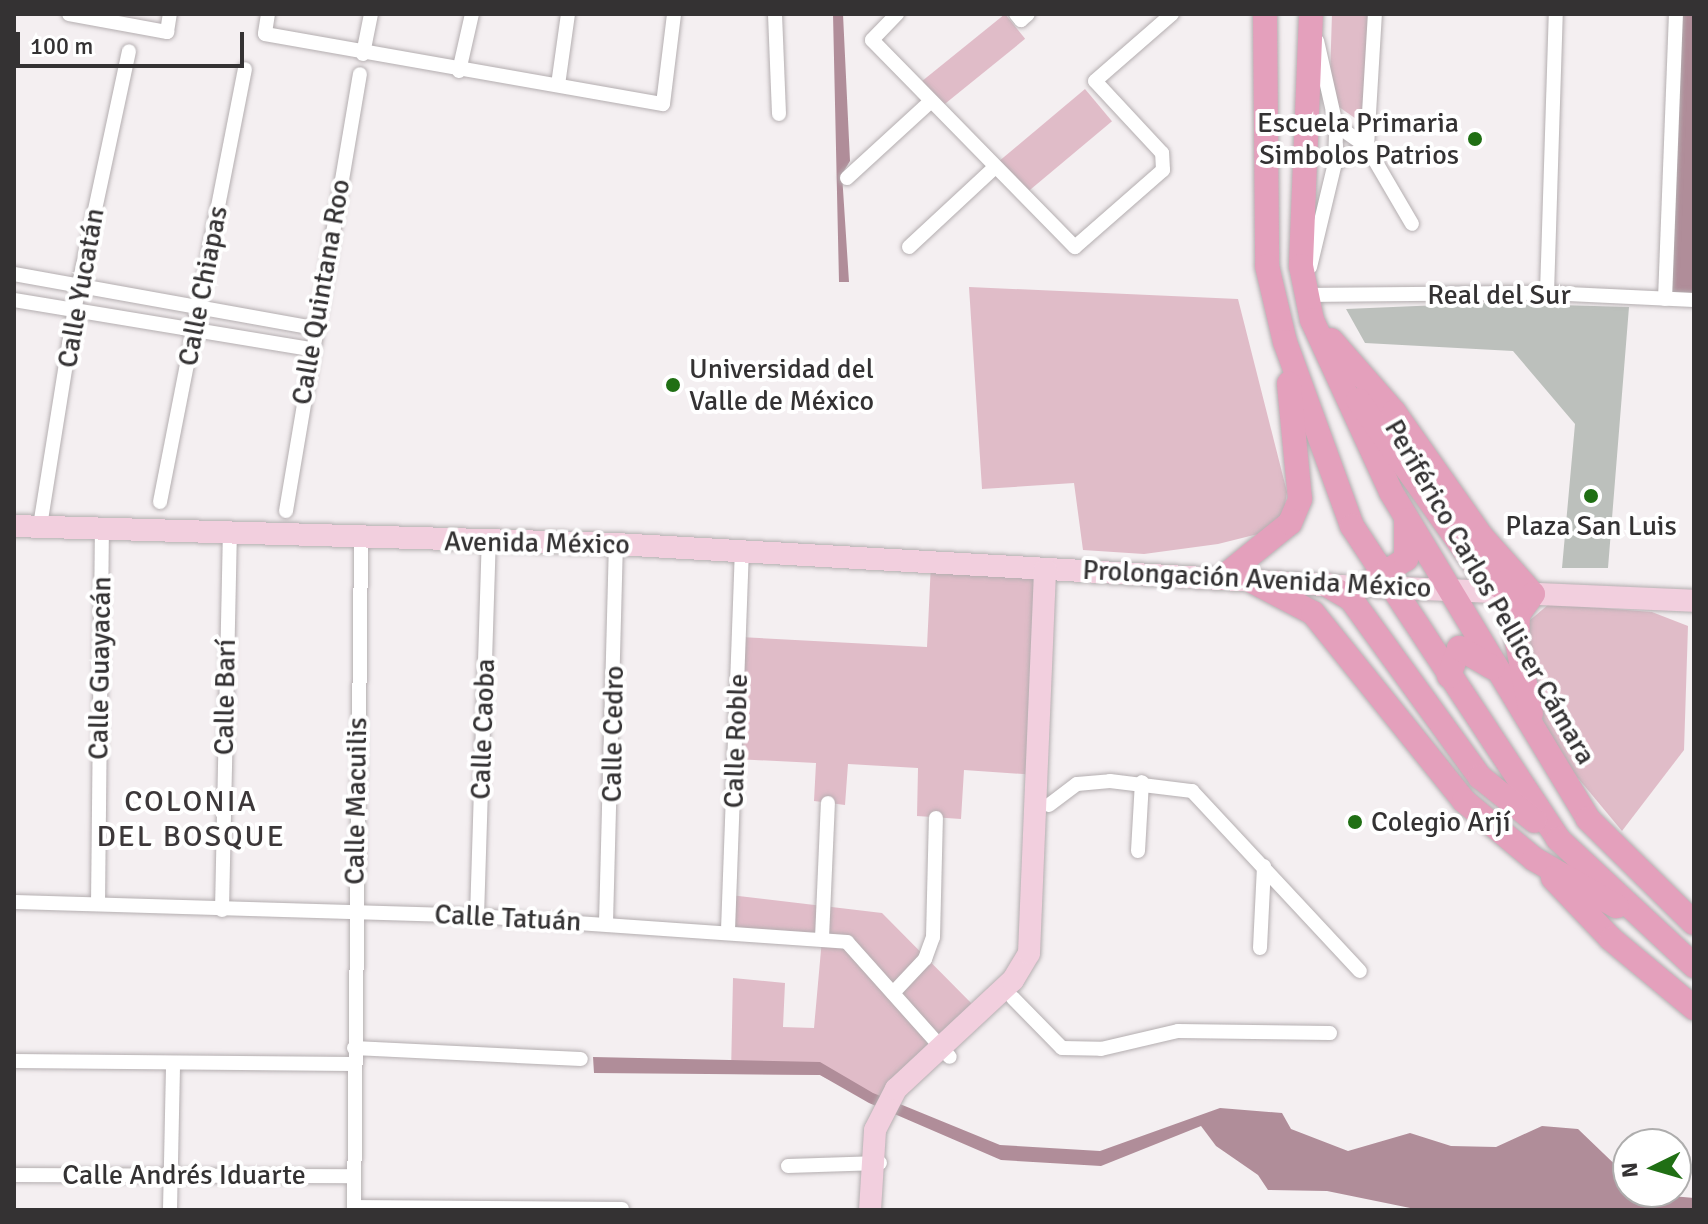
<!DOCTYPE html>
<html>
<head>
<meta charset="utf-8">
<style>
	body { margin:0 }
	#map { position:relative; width:1708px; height:1224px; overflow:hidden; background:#f4eff1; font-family:Signika,sans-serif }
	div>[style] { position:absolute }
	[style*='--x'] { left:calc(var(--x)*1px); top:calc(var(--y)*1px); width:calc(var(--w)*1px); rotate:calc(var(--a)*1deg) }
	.green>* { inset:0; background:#e0bcc8; transform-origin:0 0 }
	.water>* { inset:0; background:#b08d99 }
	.building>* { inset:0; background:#bcc0bc }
	.roads { filter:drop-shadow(0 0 2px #b4aeb0) drop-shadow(0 0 2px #b4aeb0) }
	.street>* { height:14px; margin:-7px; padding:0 7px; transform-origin:7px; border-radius:7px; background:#fff }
	.secondary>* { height:22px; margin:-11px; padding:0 11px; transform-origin:11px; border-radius:11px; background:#f2cfde }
	.primary>* { height:24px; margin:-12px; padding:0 12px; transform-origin:12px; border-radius:12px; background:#e4a0bc }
	.dots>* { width:22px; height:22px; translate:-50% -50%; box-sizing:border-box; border:4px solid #fff; border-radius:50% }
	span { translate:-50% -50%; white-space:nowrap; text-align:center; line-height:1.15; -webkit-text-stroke:8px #fff; paint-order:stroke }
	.poi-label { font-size:28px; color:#343233 }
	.right { translate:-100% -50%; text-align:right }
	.left { translate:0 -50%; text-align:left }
	.street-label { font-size:28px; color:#343233 }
	.neighbourhood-label { font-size:30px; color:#3c3739; letter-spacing:2px }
	.frame { position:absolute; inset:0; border:16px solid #343233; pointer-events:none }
	.north { position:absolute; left:1612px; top:1128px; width:80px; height:80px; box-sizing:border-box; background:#fff; border:2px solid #aeadad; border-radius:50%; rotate:265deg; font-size:22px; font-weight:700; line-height:32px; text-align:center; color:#343233 }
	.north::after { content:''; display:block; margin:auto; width:28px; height:36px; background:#206f14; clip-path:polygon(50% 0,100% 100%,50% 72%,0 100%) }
	.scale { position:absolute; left:16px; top:32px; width:228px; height:36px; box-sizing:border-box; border:4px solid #343233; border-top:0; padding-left:10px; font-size:24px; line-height:28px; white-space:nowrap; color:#343233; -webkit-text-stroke:6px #fff; paint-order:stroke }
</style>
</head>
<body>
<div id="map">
	<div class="green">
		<div style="left:1005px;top:14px;width:32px;height:109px;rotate:51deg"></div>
		<div style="clip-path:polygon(1332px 14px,1372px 14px,1362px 123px,1339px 107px,1330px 77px)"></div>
		<div style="left:1085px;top:89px;width:42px;height:115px;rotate:50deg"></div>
		<div style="clip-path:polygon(969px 287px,1238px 299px,1287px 492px,1284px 512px,1266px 532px,1218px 544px,1144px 554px,1083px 550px,1074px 483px,982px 489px)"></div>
		<div style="clip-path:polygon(931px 563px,1045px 569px,1037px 775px,964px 770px,961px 819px,917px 816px,918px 768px,848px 764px,845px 805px,814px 801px,816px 763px,735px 759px,740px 637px,927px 647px)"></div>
		<div style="clip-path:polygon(1549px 604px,1652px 612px,1688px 626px,1684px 750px,1622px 831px,1563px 760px,1544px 726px,1526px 640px,1529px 621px)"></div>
		<div style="clip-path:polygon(730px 895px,882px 913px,979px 1011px,886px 1109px,820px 1075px,731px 1074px,733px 978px,785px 983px,783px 1027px,814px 1028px,822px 939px,728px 930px)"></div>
	</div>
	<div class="water">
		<div style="clip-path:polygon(833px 14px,843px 14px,850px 161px,842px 174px,849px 282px,839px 282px)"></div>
		<div style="clip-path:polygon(1676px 14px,1694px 14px,1694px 300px,1665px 299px)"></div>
		<div style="clip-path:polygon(593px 1057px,820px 1062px,873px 1093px,1000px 1145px,1100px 1151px,1220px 1108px,1282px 1113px,1291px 1129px,1348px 1151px,1410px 1133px,1451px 1146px,1496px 1147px,1542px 1126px,1578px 1129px,1628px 1177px,1628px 1192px,1694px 1198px,1694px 1210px,1420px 1210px,1327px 1191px,1268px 1190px,1258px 1175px,1216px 1146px,1201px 1126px,1101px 1166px,1001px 1160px,869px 1103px,820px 1075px,594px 1073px)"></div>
	</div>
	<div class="building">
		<div style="clip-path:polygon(1487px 303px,1629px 307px,1608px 568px,1562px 568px,1575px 424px,1513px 351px,1365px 343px,1346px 309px)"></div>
	</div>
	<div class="roads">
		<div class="street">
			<div style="--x:69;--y:14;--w:100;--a:10.4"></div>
			<div style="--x:167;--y:32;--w:18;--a:-81"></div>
			<div style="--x:268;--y:14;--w:20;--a:99"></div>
			<div style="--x:265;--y:34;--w:404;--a:10"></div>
			<div style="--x:663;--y:104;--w:91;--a:-83"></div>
			<div style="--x:775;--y:14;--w:100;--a:87.7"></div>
			<div style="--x:897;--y:14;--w:36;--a:134"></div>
			<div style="--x:872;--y:40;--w:290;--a:45.6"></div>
			<div style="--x:1075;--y:247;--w:117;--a:-41.2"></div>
			<div style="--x:1163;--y:170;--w:17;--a:-93"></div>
			<div style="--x:1162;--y:153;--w:98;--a:-132.9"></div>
			<div style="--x:1095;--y:81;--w:102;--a:-41"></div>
			<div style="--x:1016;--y:14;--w:8;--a:50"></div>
			<div style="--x:1021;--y:20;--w:9;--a:-41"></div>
			<div style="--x:363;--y:54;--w:41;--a:-78.7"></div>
			<div style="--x:459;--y:71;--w:58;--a:-77.2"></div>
			<div style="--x:558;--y:85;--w:72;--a:-82"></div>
			<div style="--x:1336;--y:125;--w:38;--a:35"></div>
			<div style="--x:1367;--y:147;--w:89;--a:59.7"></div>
			<div style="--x:1367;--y:147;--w:133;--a:-86.6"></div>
			<div style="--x:1335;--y:163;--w:36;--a:-27"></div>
			<div style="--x:847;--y:178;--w:114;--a:-42.5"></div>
			<div style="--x:909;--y:247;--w:117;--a:-42.9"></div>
			<div style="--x:1310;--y:267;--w:107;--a:-76.5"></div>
			<div style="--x:1335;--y:163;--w:38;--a:-88"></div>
			<div style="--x:1336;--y:125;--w:86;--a:-102.7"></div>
			<div style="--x:14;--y:274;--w:304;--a:10.2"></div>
			<div style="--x:1547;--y:293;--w:279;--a:-88.2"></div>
			<div style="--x:1303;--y:295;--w:244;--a:-0.5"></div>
			<div style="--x:1547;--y:293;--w:147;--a:2.7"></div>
			<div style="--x:1665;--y:299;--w:285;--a:-87.8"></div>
			<div style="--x:14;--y:300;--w:300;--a:9.4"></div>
			<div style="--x:160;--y:502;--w:441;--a:-78.9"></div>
			<div style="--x:286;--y:511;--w:443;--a:-80.4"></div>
			<div style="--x:40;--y:526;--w:240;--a:-80.9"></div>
			<div style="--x:78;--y:289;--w:243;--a:-77.9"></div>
			<div style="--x:1049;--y:805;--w:35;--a:-37"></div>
			<div style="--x:1077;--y:784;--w:33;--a:-5"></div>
			<div style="--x:1110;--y:781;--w:83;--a:7"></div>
			<div style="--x:1192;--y:791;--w:246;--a:47"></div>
			<div style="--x:1138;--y:851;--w:69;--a:-86.7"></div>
			<div style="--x:14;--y:902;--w:463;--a:1.7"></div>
			<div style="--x:477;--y:916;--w:371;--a:4"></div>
			<div style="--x:847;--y:942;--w:154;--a:48.2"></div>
			<div style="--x:98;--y:904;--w:377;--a:-89.4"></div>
			<div style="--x:222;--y:910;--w:378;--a:-88.8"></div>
			<div style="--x:477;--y:916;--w:374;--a:-88.2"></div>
			<div style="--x:606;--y:923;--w:379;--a:-88.5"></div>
			<div style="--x:728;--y:930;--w:379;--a:-87.9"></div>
			<div style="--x:822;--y:938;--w:135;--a:-87.5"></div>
			<div style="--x:1260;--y:948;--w:82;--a:-87.2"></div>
			<div style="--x:893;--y:993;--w:47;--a:-46.7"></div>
			<div style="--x:925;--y:959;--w:23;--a:-70"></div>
			<div style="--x:933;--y:937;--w:119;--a:-88.6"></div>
			<div style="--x:1013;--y:998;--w:70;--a:45.6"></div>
			<div style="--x:1062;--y:1048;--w:39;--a:1"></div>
			<div style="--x:1101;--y:1049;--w:79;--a:-13.2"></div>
			<div style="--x:1178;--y:1031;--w:152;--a:0.8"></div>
			<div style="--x:354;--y:1048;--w:227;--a:2.8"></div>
			<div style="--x:14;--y:1061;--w:339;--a:0.5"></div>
			<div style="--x:788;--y:1166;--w:92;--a:-1.9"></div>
			<div style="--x:14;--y:1175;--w:340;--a:0.2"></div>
			<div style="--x:354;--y:1207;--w:268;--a:0.4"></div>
			<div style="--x:170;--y:1210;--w:146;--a:-88.8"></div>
			<div style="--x:354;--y:1210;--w:672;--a:-89.4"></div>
		</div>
		<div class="secondary">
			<div style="--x:14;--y:526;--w:602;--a:1.71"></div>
			<div style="--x:616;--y:544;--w:728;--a:3.31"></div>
			<div style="--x:1378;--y:587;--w:316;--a:2.5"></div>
			<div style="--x:870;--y:1210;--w:80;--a:-86.4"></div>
			<div style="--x:875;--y:1130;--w:46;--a:-62.9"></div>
			<div style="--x:896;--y:1089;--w:160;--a:-43"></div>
			<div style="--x:1013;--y:980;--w:31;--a:-59"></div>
			<div style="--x:1029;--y:953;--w:384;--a:-87.6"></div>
		</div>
		<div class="primary">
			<div style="--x:1265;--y:14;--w:252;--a:89.5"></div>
			<div style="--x:1267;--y:266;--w:78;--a:76.7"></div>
			<div style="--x:1285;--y:342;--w:196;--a:70"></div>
			<div style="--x:1352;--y:526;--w:375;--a:56.6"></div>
			<div style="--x:1558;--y:839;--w:186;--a:43"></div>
			<div style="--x:1311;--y:14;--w:252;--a:92.3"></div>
			<div style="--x:1301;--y:266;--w:55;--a:78.5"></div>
			<div style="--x:1312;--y:320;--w:189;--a:65.3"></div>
			<div style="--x:1391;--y:492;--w:382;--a:58.9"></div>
			<div style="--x:1588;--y:819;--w:148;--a:44.5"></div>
			<div style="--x:1331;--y:340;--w:96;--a:48.8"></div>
			<div style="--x:1394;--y:412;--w:153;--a:54.9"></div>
			<div style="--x:1482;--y:537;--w:76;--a:48.2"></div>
			<div style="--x:1533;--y:594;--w:26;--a:126"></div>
			<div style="--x:1518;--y:615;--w:27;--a:92"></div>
			<div style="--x:1517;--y:642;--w:73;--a:79"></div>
			<div style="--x:1358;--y:400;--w:209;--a:54.6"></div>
			<div style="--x:1479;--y:570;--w:37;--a:38"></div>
			<div style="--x:1222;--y:578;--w:87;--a:-39"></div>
			<div style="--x:1290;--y:523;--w:26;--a:-67"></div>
			<div style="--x:1300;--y:499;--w:116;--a:-95.5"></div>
			<div style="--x:1250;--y:580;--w:71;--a:27.6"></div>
			<div style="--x:1313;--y:613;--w:241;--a:51.2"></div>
			<div style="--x:1464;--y:801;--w:91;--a:39.6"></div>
			<div style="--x:1534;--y:859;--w:95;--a:29.8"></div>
			<div style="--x:1327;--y:585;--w:28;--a:30"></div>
			<div style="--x:1351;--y:599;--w:220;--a:54.1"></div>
			<div style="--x:1480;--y:777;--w:70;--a:38.7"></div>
			<div style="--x:1364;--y:586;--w:50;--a:-32.7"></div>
			<div style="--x:1406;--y:559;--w:39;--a:-90"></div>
			<div style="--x:1449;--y:676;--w:30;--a:-70"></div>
			<div style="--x:1459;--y:648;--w:39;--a:30"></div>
			<div style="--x:1553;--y:878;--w:84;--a:46.4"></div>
			<div style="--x:1611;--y:939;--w:108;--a:39.7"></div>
		</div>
	</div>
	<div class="dots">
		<div style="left:1475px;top:139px;background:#206f14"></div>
		<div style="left:673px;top:385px;background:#206f14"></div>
		<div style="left:1591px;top:496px;background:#206f14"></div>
		<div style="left:1355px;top:822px;background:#206f14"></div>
	</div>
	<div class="poi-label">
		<span class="right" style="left:1459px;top:139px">Escuela Primaria<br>Simbolos Patrios</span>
		<span class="left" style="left:689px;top:385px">Universidad del<br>Valle de México</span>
		<span style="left:1591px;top:526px">Plaza San Luis</span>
		<span class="left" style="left:1371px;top:822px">Colegio Arjí</span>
	</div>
	<div class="street-label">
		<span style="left:203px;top:286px;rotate:-79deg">Calle Chiapas</span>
		<span style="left:81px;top:288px;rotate:-80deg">Calle Yucatán</span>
		<span style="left:321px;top:292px;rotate:-80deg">Calle Quintana Roo</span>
		<span style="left:1499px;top:295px">Real del Sur</span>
		<span style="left:537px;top:543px;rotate:1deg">Avenida México</span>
		<span style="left:1257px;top:579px;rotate:3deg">Prolongación Avenida México</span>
		<span style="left:1490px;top:592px;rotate:60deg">Periférico Carlos Pellicer Cámara</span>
		<span style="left:100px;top:668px;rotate:-89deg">Calle Guayacán</span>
		<span style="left:225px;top:697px;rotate:-89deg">Calle Barí</span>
		<span style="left:483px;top:729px;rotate:-88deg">Calle Caoba</span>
		<span style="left:613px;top:734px;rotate:-89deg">Calle Cedro</span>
		<span style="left:736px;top:741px;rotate:-88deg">Calle Roble</span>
		<span style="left:356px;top:801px;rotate:-89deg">Calle Macuilis</span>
		<span style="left:508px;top:918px;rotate:3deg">Calle Tatuán</span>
		<span style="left:184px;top:1175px">Calle Andrés Iduarte</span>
	</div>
	<div class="neighbourhood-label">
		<span style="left:191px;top:819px">COLONIA<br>DEL BOSQUE</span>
	</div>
	<div class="frame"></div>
	<div class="north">N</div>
	<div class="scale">100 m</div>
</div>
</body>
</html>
